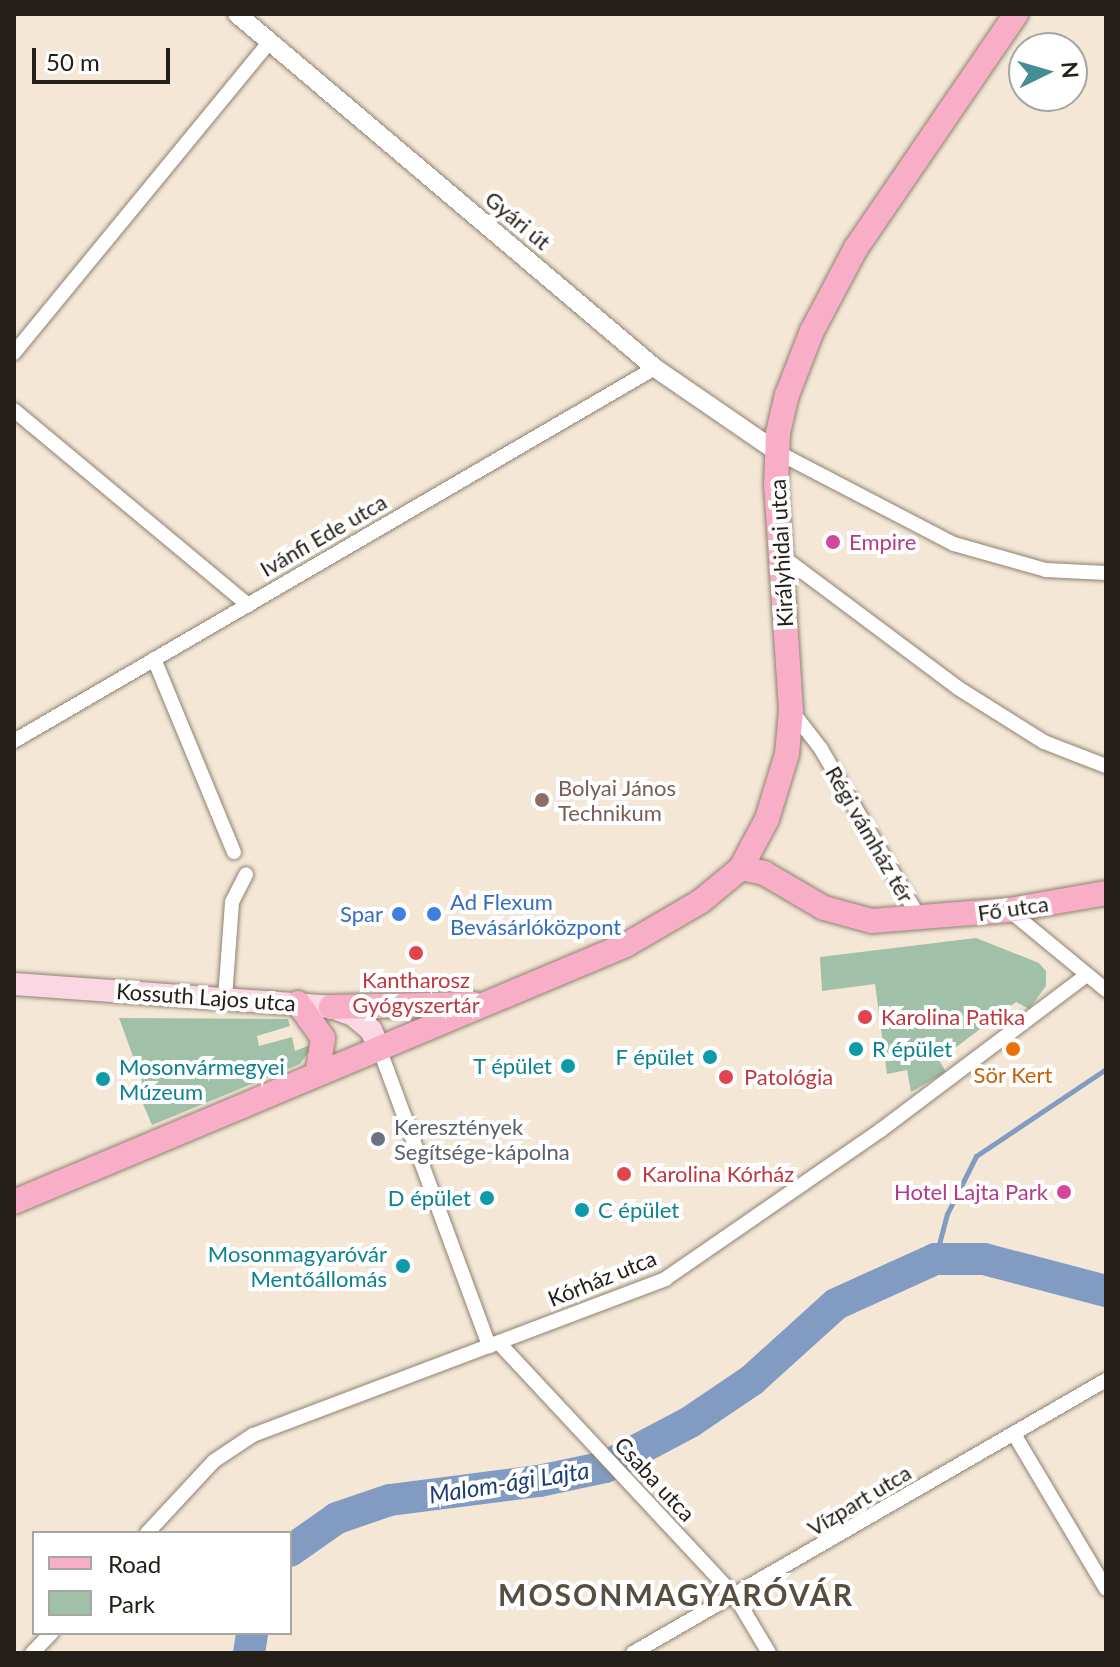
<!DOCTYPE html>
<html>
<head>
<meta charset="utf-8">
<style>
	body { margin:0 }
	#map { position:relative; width:1120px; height:1667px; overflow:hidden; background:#f4e7d6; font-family:Lato,sans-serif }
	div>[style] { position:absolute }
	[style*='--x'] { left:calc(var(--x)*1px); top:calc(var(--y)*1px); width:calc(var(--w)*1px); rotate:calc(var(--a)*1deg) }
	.green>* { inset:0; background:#a0c0a7 }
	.stream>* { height:5px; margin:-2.5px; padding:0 2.5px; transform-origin:2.5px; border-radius:2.5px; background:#819bc2 }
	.river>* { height:32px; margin:-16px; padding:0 16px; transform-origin:16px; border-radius:16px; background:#819bc2 }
	.roads { filter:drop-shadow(0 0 2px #8d8171) drop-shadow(0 0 2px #8d8171) }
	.minor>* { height:14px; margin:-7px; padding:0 7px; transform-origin:7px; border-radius:7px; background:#fff }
	.tertiary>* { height:18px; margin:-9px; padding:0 9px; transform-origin:9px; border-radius:9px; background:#fff }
	.secondary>* { height:22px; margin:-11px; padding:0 11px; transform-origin:11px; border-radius:11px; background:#fbd6e3 }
	.primary>* { height:24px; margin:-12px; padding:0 12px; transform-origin:12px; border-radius:12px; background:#f8aec7 }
	.dots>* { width:22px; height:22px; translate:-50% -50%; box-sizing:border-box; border:4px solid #fff; border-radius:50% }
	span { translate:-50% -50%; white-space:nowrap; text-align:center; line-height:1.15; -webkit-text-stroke:8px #fff; paint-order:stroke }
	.street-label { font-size:22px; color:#242019 }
	.hotel-label { font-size:22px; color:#b23c85 }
	.left { translate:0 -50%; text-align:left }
	.right { translate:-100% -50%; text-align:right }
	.education-label { font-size:22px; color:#785e54 }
	.shop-label { font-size:22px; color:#366cbe }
	.health-label { font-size:22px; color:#be3a42 }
	.culture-label { font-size:22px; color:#0d838f }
	.food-label { font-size:22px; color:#c56008 }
	.worship-label { font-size:22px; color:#5b616d }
	.water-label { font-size:24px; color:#1d3f70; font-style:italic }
	.district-label { font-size:30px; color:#584d3f; font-weight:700; letter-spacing:2px }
	.frame { position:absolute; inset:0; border:16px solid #242019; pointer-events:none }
	.legend { position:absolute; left:32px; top:1531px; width:260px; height:104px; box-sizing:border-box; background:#fff; border:2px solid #a7a6a3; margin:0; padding:10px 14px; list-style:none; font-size:24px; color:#242019 }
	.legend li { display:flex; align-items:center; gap:16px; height:40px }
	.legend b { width:40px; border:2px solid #a7a6a3 }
	.north { position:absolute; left:1008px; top:32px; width:80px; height:80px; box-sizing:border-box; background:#fff; border:2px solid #a7a6a3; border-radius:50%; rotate:85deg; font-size:22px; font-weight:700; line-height:32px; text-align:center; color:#242019 }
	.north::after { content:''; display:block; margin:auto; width:28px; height:36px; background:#458c93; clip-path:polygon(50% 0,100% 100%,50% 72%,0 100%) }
	.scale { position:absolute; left:32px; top:48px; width:138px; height:36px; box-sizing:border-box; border:4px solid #242019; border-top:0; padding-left:10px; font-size:24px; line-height:28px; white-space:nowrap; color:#242019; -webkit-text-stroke:6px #fff; paint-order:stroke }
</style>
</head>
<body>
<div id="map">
	<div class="green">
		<div style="clip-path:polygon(976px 938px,1039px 963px,1046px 971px,1046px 986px,1029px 1009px,1016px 1002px,939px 1060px,946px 1072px,911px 1092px,907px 1070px,887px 1074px,875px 984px,822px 991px,820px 957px)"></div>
		<div style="clip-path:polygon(119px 1018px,288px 1019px,290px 1026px,257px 1036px,259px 1046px,292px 1037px,295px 1051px,315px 1043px,300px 1064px,152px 1125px,135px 1085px,142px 1081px)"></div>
	</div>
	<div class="stream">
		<div style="--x:935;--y:1259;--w:47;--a:-75.1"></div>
		<div style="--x:947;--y:1214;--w:65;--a:-63.4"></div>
		<div style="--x:976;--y:1156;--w:156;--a:-33.8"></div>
	</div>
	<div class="river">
		<div style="--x:290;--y:1551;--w:57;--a:-35.1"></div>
		<div style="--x:337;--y:1518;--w:56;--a:-18.8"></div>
		<div style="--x:390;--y:1500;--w:150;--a:-7.3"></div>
		<div style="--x:539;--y:1481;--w:67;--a:-12"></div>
		<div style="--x:605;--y:1467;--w:96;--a:-27.9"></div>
		<div style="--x:690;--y:1422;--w:75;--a:-34.1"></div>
		<div style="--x:752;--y:1380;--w:113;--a:-42.1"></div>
		<div style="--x:836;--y:1304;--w:109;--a:-24.4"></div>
		<div style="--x:935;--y:1259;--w:49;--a:0"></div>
		<div style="--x:984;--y:1259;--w:126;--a:14.7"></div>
		<div style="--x:249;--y:1653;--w:20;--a:-81"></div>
	</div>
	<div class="roads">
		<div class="minor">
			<div style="--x:14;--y:353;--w:404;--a:-50.6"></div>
			<div style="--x:14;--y:410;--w:305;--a:39.8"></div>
			<div style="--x:777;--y:452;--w:199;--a:27.5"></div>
			<div style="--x:954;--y:544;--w:96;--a:15.8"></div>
			<div style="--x:1046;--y:570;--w:60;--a:2.9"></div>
			<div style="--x:779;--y:554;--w:224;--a:36.8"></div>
			<div style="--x:958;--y:688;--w:102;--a:32.1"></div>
			<div style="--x:1044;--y:742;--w:66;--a:21.2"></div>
			<div style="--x:154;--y:659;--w:209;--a:67.5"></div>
			<div style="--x:791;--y:710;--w:49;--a:52.4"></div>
			<div style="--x:821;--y:749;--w:197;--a:59.8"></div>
			<div style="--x:14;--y:741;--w:742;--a:-30.2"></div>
			<div style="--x:1009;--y:910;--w:126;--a:39.5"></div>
			<div style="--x:225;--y:998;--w:96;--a:-85.8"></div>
			<div style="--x:232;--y:902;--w:31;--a:-63"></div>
			<div style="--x:379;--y:1048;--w:318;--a:69.7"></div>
			<div style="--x:499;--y:1343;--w:346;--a:47"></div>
			<div style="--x:735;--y:1596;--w:66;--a:59.2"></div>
			<div style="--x:1014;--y:1434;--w:180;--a:59.3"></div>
			<div style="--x:147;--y:1533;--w:98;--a:-47.1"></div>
			<div style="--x:214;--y:1461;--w:47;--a:-33.7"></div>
			<div style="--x:253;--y:1435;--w:441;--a:-20.7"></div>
			<div style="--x:665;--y:1279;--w:262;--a:-34.6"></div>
			<div style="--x:881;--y:1130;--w:256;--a:-37"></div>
			<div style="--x:32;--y:1653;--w:28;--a:-46"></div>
			<div style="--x:633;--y:1653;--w:546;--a:-29.99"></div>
		</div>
		<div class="tertiary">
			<div style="--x:237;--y:14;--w:548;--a:40.26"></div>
			<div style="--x:655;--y:368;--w:148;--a:34.5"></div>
		</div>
		<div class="secondary">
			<div style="--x:14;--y:984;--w:318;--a:4.1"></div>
			<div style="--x:331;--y:1007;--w:23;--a:20"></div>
			<div style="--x:353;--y:1015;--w:23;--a:40"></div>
			<div style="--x:371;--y:1030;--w:20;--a:66"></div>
		</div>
		<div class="primary">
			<div style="--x:741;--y:868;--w:24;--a:12"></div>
			<div style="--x:764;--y:873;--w:69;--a:30.3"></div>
			<div style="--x:824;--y:908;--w:50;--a:15.2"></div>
			<div style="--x:872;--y:921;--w:137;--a:-4.6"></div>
			<div style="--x:1009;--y:910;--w:98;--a:-9.9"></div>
			<div style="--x:298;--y:1003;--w:43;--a:54.5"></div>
			<div style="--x:323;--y:1038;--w:36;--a:99"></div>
			<div style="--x:331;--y:1007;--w:143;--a:-1.2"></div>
			<div style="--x:14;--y:1202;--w:664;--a:-22.78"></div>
			<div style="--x:626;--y:945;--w:86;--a:-30.2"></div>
			<div style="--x:700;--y:902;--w:53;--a:-39.7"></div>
			<div style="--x:741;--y:868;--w:55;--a:-62"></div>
			<div style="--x:767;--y:819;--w:68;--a:-72.9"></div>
			<div style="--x:787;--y:754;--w:44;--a:-84.8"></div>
			<div style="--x:791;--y:710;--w:225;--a:-93.8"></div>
			<div style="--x:776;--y:486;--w:53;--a:-87.8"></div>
			<div style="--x:778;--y:433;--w:39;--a:-77"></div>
			<div style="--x:787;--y:395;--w:69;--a:-68.7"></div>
			<div style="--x:812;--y:331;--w:94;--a:-62.1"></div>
			<div style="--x:856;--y:248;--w:283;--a:-55.6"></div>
		</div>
	</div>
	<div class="dots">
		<div style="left:833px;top:542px;background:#d1479c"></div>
		<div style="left:542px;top:800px;background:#8d6e63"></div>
		<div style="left:399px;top:914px;background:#3f7fe0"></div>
		<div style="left:434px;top:914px;background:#3f7fe0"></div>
		<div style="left:416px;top:953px;background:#e0444e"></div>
		<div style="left:865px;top:1017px;background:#e0444e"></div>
		<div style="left:856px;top:1049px;background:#0f9aa8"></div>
		<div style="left:1013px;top:1049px;background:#e8710a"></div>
		<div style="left:710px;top:1057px;background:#0f9aa8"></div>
		<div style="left:568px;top:1066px;background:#0f9aa8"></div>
		<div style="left:726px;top:1077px;background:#e0444e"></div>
		<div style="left:103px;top:1079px;background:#0f9aa8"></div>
		<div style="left:378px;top:1139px;background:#6b7280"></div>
		<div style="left:624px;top:1174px;background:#e0444e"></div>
		<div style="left:1064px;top:1192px;background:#d1479c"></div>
		<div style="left:487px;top:1198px;background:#0f9aa8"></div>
		<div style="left:582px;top:1210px;background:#0f9aa8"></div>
		<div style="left:403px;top:1266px;background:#0f9aa8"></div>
	</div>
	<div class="street-label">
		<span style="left:518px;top:220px;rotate:40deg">Gyári út</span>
		<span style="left:323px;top:535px;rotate:-30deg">Ivánfi Ede utca</span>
		<span style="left:781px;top:553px;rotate:-93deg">Királyhidai utca</span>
		<span style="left:870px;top:834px;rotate:60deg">Régi vámház tér</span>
		<span style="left:1013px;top:908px;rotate:-8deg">Fő utca</span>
		<span style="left:206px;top:997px;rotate:4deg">Kossuth Lajos utca</span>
		<span style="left:602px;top:1278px;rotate:-22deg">Kórház utca</span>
		<span style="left:655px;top:1479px;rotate:47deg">Csaba utca</span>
		<span style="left:859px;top:1500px;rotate:-31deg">Vízpart utca</span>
	</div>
	<div class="hotel-label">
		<span class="left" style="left:849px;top:542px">Empire</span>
		<span class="right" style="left:1048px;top:1192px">Hotel Lajta Park</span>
	</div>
	<div class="education-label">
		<span class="left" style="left:558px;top:800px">Bolyai János<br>Technikum</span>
	</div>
	<div class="shop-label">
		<span class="left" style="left:450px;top:914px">Ad Flexum<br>Bevásárlóközpont</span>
		<span class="right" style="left:383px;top:914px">Spar</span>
	</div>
	<div class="health-label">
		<span style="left:416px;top:992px">Kantharosz<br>Gyógyszertár</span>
		<span class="left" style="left:881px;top:1017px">Karolina Patika</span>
		<span class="left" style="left:744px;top:1077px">Patológia</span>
		<span class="left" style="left:642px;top:1174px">Karolina Kórház</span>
	</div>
	<div class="culture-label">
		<span class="left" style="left:872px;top:1049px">R épület</span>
		<span class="right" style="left:694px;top:1057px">F épület</span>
		<span class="left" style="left:119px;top:1079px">Mosonvármegyei<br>Múzeum</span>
		<span class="right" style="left:552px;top:1066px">T épület</span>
		<span class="right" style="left:471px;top:1198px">D épület</span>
		<span class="left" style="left:598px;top:1210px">C épület</span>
		<span class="right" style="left:387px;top:1266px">Mosonmagyaróvár<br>Mentőállomás</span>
	</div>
	<div class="food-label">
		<span style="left:1013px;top:1075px">Sör Kert</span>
	</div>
	<div class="worship-label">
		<span class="left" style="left:394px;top:1139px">Keresztények<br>Segítsége-kápolna</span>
	</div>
	<div class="water-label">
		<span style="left:509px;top:1482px;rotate:-9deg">Malom-ági Lajta</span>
	</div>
	<div class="district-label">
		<span style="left:676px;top:1594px">MOSONMAGYARÓVÁR</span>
	</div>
	<div class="frame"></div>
	<ul class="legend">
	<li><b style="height:10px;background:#f8aec7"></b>Road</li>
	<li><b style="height:22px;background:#a0c0a7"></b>Park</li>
	</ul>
	<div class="north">N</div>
	<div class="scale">50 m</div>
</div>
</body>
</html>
